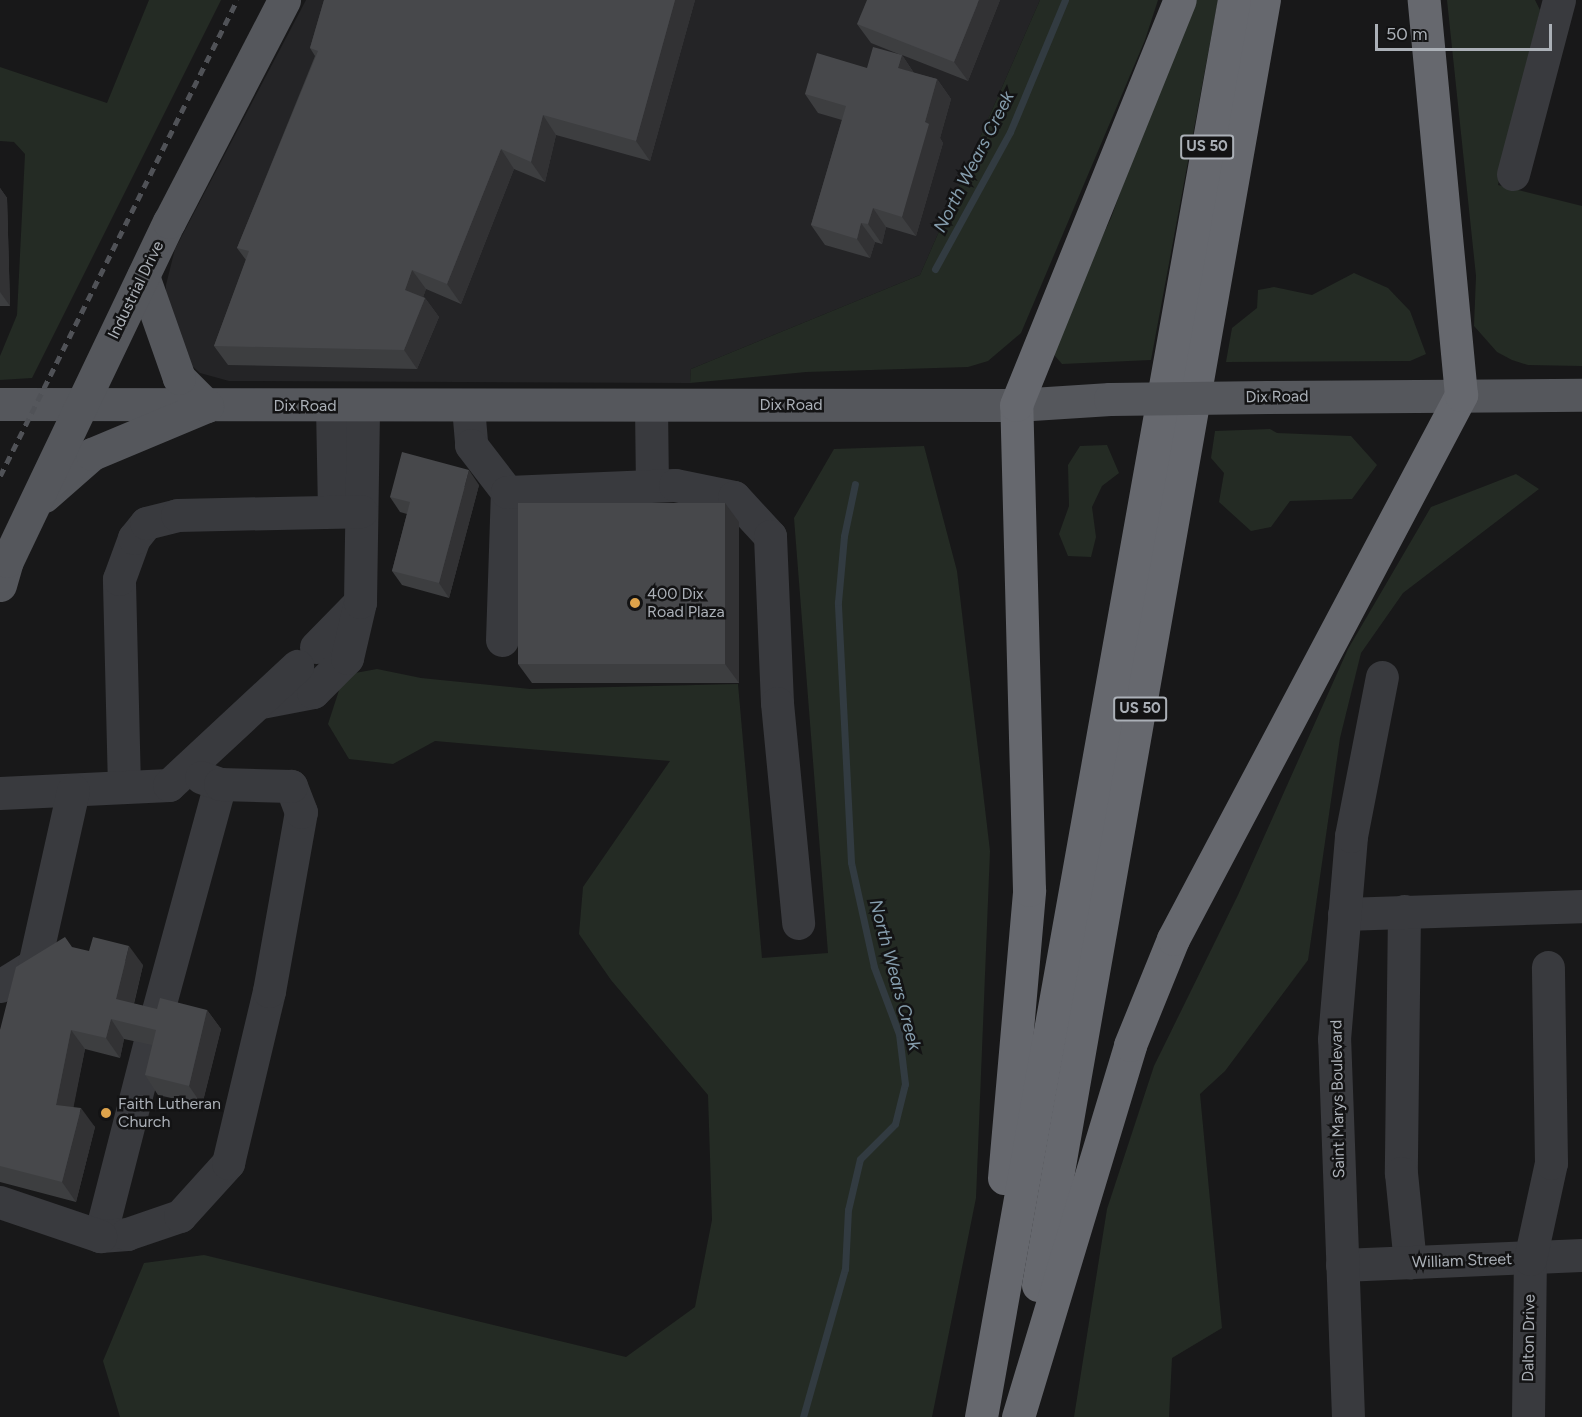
<!DOCTYPE html>
<html>
<head>
<meta charset="utf-8">
<style>
	body { margin:0 }
	#map { position:relative; width:1582px; height:1417px; overflow:hidden; background:#181819; font-family:Figtree,sans-serif }
	div>[style] { position:absolute }
	[style*='--x'] { left:calc(var(--x)*1px); top:calc(var(--y)*1px); width:calc(var(--w)*1px); rotate:calc(var(--a)*1deg) }
	.built>* { inset:0; background:#242426 }
	.green>* { inset:0; background:#242b24 }
	.stream>* { height:7px; margin:-3.5px; padding:0 3.5px; transform-origin:3.5px; border-radius:3.5px; background:#323b41 }
	.minor>* { height:33px; margin:-16.5px; padding:0 16.5px; transform-origin:16.5px; border-radius:16.5px; background:#393a3e }
	.major>* { height:33px; margin:-16.5px; padding:0 16.5px; transform-origin:16.5px; border-radius:16.5px; background:#55575c }
	.highway>* { height:33px; margin:-16.5px; padding:0 16.5px; transform-origin:16.5px; border-radius:16.5px; background:#66686e }
	.rail>* { height:4.5px; margin-top:-2.25px; transform-origin:0; background:repeating-linear-gradient(90deg,#505257 0 8px,transparent 0 14px) }
	.major-bridge>* { height:33px; margin:-16.5px; padding:0 16.5px; transform-origin:16.5px; border-radius:16.5px; background:#55575c }
	.wall>* { inset:0; background:#3d3e40 }
	.shaded-wall>* { inset:0; background:#323234 }
	.building>* { inset:0; background:#47484b; transform-origin:0 0 }
	.dots>* { width:16px; height:16px; translate:-50% -50%; box-sizing:border-box; border:3px solid #131314; border-radius:50% }
	span { translate:-50% -50%; white-space:nowrap; text-align:center; line-height:1.15; -webkit-text-stroke:5px #131314; paint-order:stroke }
	.shield-label span { padding:2px 4px; background:#131314; border:2px solid; border-radius:4px; -webkit-text-stroke-width:0 }
	.shield-label { font-size:15px; color:#abb0b7; font-weight:700 }
	.street-label { font-size:16px; color:#abb0b7 }
	.poi-label { font-size:16px; color:#abb0b7 }
	.left { translate:0 -50%; text-align:left }
	.water-label { font-size:18px; color:#869eae; font-style:italic }
	.scale { position:absolute; left:1375px; top:24px; width:177px; height:27px; box-sizing:border-box; border:3px solid #abb0b7; border-top:0; padding-left:8px; font-size:18px; line-height:21px; white-space:nowrap; color:#abb0b7; -webkit-text-stroke:4px #131314; paint-order:stroke }
</style>
</head>
<body>
<div id="map">
	<div class="built">
		<div style="clip-path:polygon(306px 0,1040px 0,920px 275px,691px 369px,690px 383px,229px 381px,200px 373px,184px 359px,166px 309px,166px 285px,175px 249px)"></div>
	</div>
	<div class="green">
		<div style="clip-path:polygon(149px 0,221px 0,32px 378px,0 380px,0 356px,17px 315px,25px 154px,14px 142px,0 141px,0 67px,107px 103px)"></div>
		<div style="clip-path:polygon(1040px 0,1158px 0,1145px 40px,1021px 333px,988px 361px,968px 367px,806px 372px,690px 383px,691px 369px,920px 275px)"></div>
		<div style="clip-path:polygon(1190px 0,1218px 0,1151px 360px,1062px 364px,1055px 356px,1055px 337px,1111px 218px)"></div>
		<div style="clip-path:polygon(1447px 0,1535px 0,1540px 10px,1498px 185px,1582px 206px,1582px 366px,1528px 365px,1512px 360px,1497px 352px,1474px 326px,1476px 276px)"></div>
		<div style="clip-path:polygon(1354px 273px,1388px 288px,1410px 311px,1426px 354px,1410px 361px,1226px 362px,1232px 328px,1257px 308px,1258px 290px,1274px 287px,1312px 295px)"></div>
		<div style="clip-path:polygon(1270px 429px,1277px 433px,1351px 436px,1377px 465px,1352px 499px,1290px 501px,1271px 527px,1251px 531px,1219px 502px,1224px 473px,1211px 458px,1215px 431px)"></div>
		<div style="clip-path:polygon(1107px 445px,1119px 473px,1102px 486px,1092px 507px,1096px 537px,1091px 557px,1068px 556px,1059px 534px,1069px 506px,1068px 465px,1080px 446px)"></div>
		<div style="clip-path:polygon(924px 446px,957px 571px,990px 851px,976px 1198px,932px 1417px,120px 1417px,103px 1361px,144px 1263px,204px 1255px,626px 1357px,695px 1307px,712px 1220px,708px 1095px,611px 980px,579px 934px,583px 887px,670px 761px,435px 741px,393px 764px,349px 759px,328px 724px,344px 675px,377px 669px,421px 678px,530px 689px,738px 684px,762px 958px,828px 953px,794px 518px,834px 449px)"></div>
		<div style="clip-path:polygon(1516px 474px,1539px 489px,1403px 593px,1361px 653px,1340px 738px,1308px 960px,1225px 1071px,1200px 1094px,1222px 1328px,1172px 1358px,1169px 1417px,1074px 1417px,1107px 1209px,1154px 1066px,1238px 895px,1348px 649px,1431px 507px)"></div>
	</div>
	<div class="stream">
		<div style="--x:935;--y:269;--w:156;--a:-61.3"></div>
		<div style="--x:1010;--y:132;--w:143;--a:-67.4"></div>
		<div style="--x:803;--y:1417;--w:154;--a:-74.2"></div>
		<div style="--x:845;--y:1269;--w:59;--a:-87.1"></div>
		<div style="--x:848;--y:1210;--w:52;--a:-76.8"></div>
		<div style="--x:860;--y:1159;--w:49;--a:-45"></div>
		<div style="--x:895;--y:1124;--w:41;--a:-76"></div>
		<div style="--x:905;--y:1084;--w:50;--a:-96.8"></div>
		<div style="--x:899;--y:1034;--w:72;--a:-110.5"></div>
		<div style="--x:874;--y:967;--w:107;--a:-102.4"></div>
		<div style="--x:851;--y:862;--w:260;--a:-92.9"></div>
		<div style="--x:838;--y:602;--w:66;--a:-84.8"></div>
		<div style="--x:844;--y:536;--w:53;--a:-78.1"></div>
	</div>
	<div class="minor">
		<div style="--x:1513;--y:174;--w:180;--a:-75.2"></div>
		<div style="--x:332;--y:406;--w:105;--a:88.9"></div>
		<div style="--x:651;--y:406;--w:79;--a:89.3"></div>
		<div style="--x:468;--y:407;--w:38;--a:85"></div>
		<div style="--x:471;--y:445;--w:59;--a:52.5"></div>
		<div style="--x:502;--y:640;--w:148;--a:-88.1"></div>
		<div style="--x:507;--y:492;--w:168;--a:-2.4"></div>
		<div style="--x:675;--y:485;--w:60;--a:11.5"></div>
		<div style="--x:734;--y:497;--w:53;--a:47.3"></div>
		<div style="--x:770;--y:536;--w:167;--a:87.6"></div>
		<div style="--x:777;--y:703;--w:221;--a:84.5"></div>
		<div style="--x:316;--y:647;--w:63;--a:-45.6"></div>
		<div style="--x:261;--y:702;--w:53;--a:-10.9"></div>
		<div style="--x:313;--y:692;--w:48;--a:-45"></div>
		<div style="--x:347;--y:658;--w:57;--a:-76.9"></div>
		<div style="--x:360;--y:602;--w:195;--a:-89.1"></div>
		<div style="--x:124;--y:787;--w:208;--a:-91.4"></div>
		<div style="--x:119;--y:579;--w:44;--a:-69.9"></div>
		<div style="--x:134;--y:538;--w:19;--a:-51"></div>
		<div style="--x:146;--y:523;--w:32;--a:-14"></div>
		<div style="--x:177;--y:515;--w:184;--a:-1.2"></div>
		<div style="--x:0;--y:793;--w:169;--a:-2.7"></div>
		<div style="--x:169;--y:785;--w:175;--a:-42.9"></div>
		<div style="--x:1404;--y:911;--w:262;--a:90.7"></div>
		<div style="--x:1401;--y:1173;--w:90;--a:84.3"></div>
		<div style="--x:1344;--y:914;--w:238;--a:-1.9"></div>
		<div style="--x:0;--y:986;--w:40;--a:-32"></div>
		<div style="--x:34;--y:965;--w:179;--a:-77.4"></div>
		<div style="--x:154;--y:1025;--w:250;--a:-74.7"></div>
		<div style="--x:220;--y:784;--w:20;--a:-160"></div>
		<div style="--x:149;--y:1045;--w:197;--a:104.4"></div>
		<div style="--x:100;--y:1236;--w:27;--a:-4"></div>
		<div style="--x:127;--y:1234;--w:56;--a:-18.8"></div>
		<div style="--x:180;--y:1216;--w:72;--a:-47.8"></div>
		<div style="--x:228;--y:1163;--w:177;--a:-76.6"></div>
		<div style="--x:269;--y:991;--w:182;--a:-79.9"></div>
		<div style="--x:301;--y:812;--w:28;--a:-111"></div>
		<div style="--x:291;--y:786;--w:71;--a:-178.4"></div>
		<div style="--x:0;--y:1202;--w:106;--a:18.8"></div>
		<div style="--x:1342;--y:1265;--w:240;--a:-2.4"></div>
		<div style="--x:1348;--y:1417;--w:378;--a:-92.1"></div>
		<div style="--x:1334;--y:1039;--w:204;--a:-85.2"></div>
		<div style="--x:1351;--y:836;--w:162;--a:-79"></div>
		<div style="--x:1528;--y:1417;--w:158;--a:-89.3"></div>
		<div style="--x:1530;--y:1259;--w:98;--a:-77.7"></div>
		<div style="--x:1551;--y:1163;--w:196;--a:-90.9"></div>
	</div>
	<div class="major">
		<div style="--x:1268;--y:397;--w:314;--a:-0.4"></div>
		<div style="--x:0;--y:404;--w:1016;--a:0.06"></div>
		<div style="--x:1016;--y:405;--w:94;--a:-3.7"></div>
		<div style="--x:44;--y:496;--w:64;--a:-41.2"></div>
		<div style="--x:92;--y:454;--w:125;--a:-22.7"></div>
		<div style="--x:207;--y:406;--w:40;--a:-135"></div>
		<div style="--x:179;--y:378;--w:108;--a:-109.4"></div>
		<div style="--x:0;--y:585;--w:25;--a:-74"></div>
		<div style="--x:7;--y:561;--w:376;--a:-64.5"></div>
		<div style="--x:169;--y:222;--w:250;--a:-62.6"></div>
	</div>
	<div class="highway">
		<div style="--x:1004;--y:1178;--w:289;--a:-85"></div>
		<div style="--x:1029;--y:890;--w:485;--a:-91.5"></div>
		<div style="--x:1016;--y:405;--w:437;--a:-68"></div>
		<div style="--x:1038;--y:1285;--w:1305;--a:-80.03"></div>
		<div style="--x:981;--y:1417;--w:1439;--a:-79.88"></div>
		<div style="--x:1018;--y:1417;--w:388;--a:-73.2"></div>
		<div style="--x:1130;--y:1045;--w:114;--a:-67.9"></div>
		<div style="--x:1173;--y:939;--w:616;--a:-62.1"></div>
		<div style="--x:1461;--y:395;--w:397;--a:-95.4"></div>
	</div>
	<div class="rail">
		<div style="--x:0;--y:476;--w:532;--a:-63.53"></div>
	</div>
	<div class="major-bridge">
		<div style="--x:1110;--y:399;--w:158;--a:-0.7"></div>
	</div>
	<div class="wall">
		<div style="clip-path:polygon(324px 0,695px 0,650px 161px,556px 135px,545px 182px,514px 169px,461px 304px,426px 289px,423px 297px,425px 298px,439px 317px,417px 369px,228px 365px,214px 346px,246px 260px,237px 248px,315px 56px,310px 48px)"></div>
		<div style="clip-path:polygon(1000px 0,968px 81px,902px 55px,914px 73px,937px 79px,951px 99px,940px 138px,943px 143px,916px 236px,886px 227px,882px 244px,875px 242px,870px 258px,825px 245px,811px 225px,842px 120px,818px 113px,805px 94px,867px 68px,901px 55px,871px 43px,857px 24px)"></div>
		<div style="clip-path:polygon(0 188px,7px 198px,10px 306px,0 306px)"></div>
		<div style="clip-path:polygon(479px 485px,449px 598px,402px 585px,392px 571px,407px 514px,400px 512px,390px 497px)"></div>
		<div style="clip-path:polygon(739px 522px,739px 683px,532px 683px,518px 664px)"></div>
		<div style="clip-path:polygon(73px 948px,143px 965px,134px 1004px,157px 1009px,207px 1010px,221px 1029px,202px 1105px,158px 1095px,145px 1075px,152px 1045px,124px 1039px,120px 1058px,85px 1049px,73px 1107px,95px 1127px,76px 1202px,0 1182px,0 1030px)"></div>
	</div>
	<div class="shaded-wall">
		<div style="clip-path:polygon(675px 0,695px 0,650px 161px,636px 141px)"></div>
		<div style="clip-path:polygon(979px 0,1000px 0,968px 81px,954px 62px)"></div>
		<div style="clip-path:polygon(902px 55px,915px 75px,898px 68px)"></div>
		<div style="clip-path:polygon(937px 79px,951px 99px,940px 138px,943px 143px,916px 236px,902px 217px,925px 122px)"></div>
		<div style="clip-path:polygon(543px 115px,556px 135px,545px 182px,531px 162px)"></div>
		<div style="clip-path:polygon(501px 149px,514px 169px,461px 304px,447px 284px)"></div>
		<div style="clip-path:polygon(0 188px,7px 198px,10px 306px,0 292px)"></div>
		<div style="clip-path:polygon(873px 208px,886px 227px,882px 244px,868px 224px)"></div>
		<div style="clip-path:polygon(861px 223px,875px 242px,870px 258px,857px 239px)"></div>
		<div style="clip-path:polygon(412px 270px,426px 289px,419px 309px,405px 290px)"></div>
		<div style="clip-path:polygon(425px 298px,439px 317px,417px 369px,404px 350px)"></div>
		<div style="clip-path:polygon(469px 470px,479px 485px,449px 598px,439px 583px)"></div>
		<div style="clip-path:polygon(725px 503px,739px 522px,739px 683px,725px 664px)"></div>
		<div style="clip-path:polygon(129px 946px,143px 965px,130px 1019px,116px 999px)"></div>
		<div style="clip-path:polygon(207px 1010px,221px 1029px,202px 1105px,189px 1086px)"></div>
		<div style="clip-path:polygon(111px 1019px,124px 1039px,120px 1058px,106px 1038px)"></div>
		<div style="clip-path:polygon(71px 1030px,85px 1049px,70px 1125px,56px 1105px)"></div>
		<div style="clip-path:polygon(81px 1108px,95px 1127px,76px 1202px,62px 1182px)"></div>
	</div>
	<div class="building">
		<div style="clip-path:polygon(324px 0,675px 0,636px 141px,543px 115px,531px 162px,501px 149px,447px 284px,412px 270px,405px 290px,425px 298px,404px 350px,214px 346px,249px 251px,237px 248px,318px 51px,310px 48px)"></div>
		<div style="clip-path:polygon(867px 0,979px 0,954px 62px,857px 24px)"></div>
		<div style="clip-path:polygon(873px 47px,902px 55px,898px 68px,937px 79px,925px 122px,929px 124px,902px 217px,873px 208px,868px 224px,861px 223px,857px 239px,811px 225px,846px 106px,805px 94px,817px 53px,867px 68px)"></div>
		<div style="clip-path:polygon(402px 452px,469px 470px,439px 583px,392px 571px,410px 502px,390px 497px)"></div>
		<div style="left:518px;top:503px;width:207px;height:161px"></div>
		<div style="clip-path:polygon(65px 937px,72px 947px,89px 951px,93px 937px,129px 946px,116px 999px,157px 1009px,160px 998px,207px 1010px,189px 1086px,145px 1075px,156px 1030px,111px 1019px,106px 1038px,71px 1030px,56px 1105px,81px 1108px,62px 1182px,0 1166px,0 1030px,16px 967px)"></div>
	</div>
	<div class="dots">
		<div style="left:635px;top:603px;background:#dea34b"></div>
		<div style="left:106px;top:1113px;background:#dea34b"></div>
	</div>
	<div class="shield-label">
		<span style="left:1207px;top:147px">US 50</span>
		<span style="left:1140px;top:709px">US 50</span>
	</div>
	<div class="street-label">
		<span style="left:136px;top:290px;rotate:-64deg">Industrial Drive</span>
		<span style="left:1277px;top:397px;rotate:-1deg">Dix Road</span>
		<span style="left:791px;top:405px">Dix Road</span>
		<span style="left:305px;top:406px">Dix Road</span>
		<span style="left:1338px;top:1099px;rotate:-91deg">Saint Marys Boulevard</span>
		<span style="left:1462px;top:1261px;rotate:-2deg">William Street</span>
		<span style="left:1529px;top:1338px;rotate:-89deg">Dalton Drive</span>
	</div>
	<div class="poi-label">
		<span class="left" style="left:647px;top:603px">400 Dix<br>Road Plaza</span>
		<span class="left" style="left:118px;top:1113px">Faith Lutheran<br>Church</span>
	</div>
	<div class="water-label">
		<span style="left:974px;top:162px;rotate:-63deg">North Wears Creek</span>
		<span style="left:895px;top:975px;rotate:75deg">North Wears Creek</span>
	</div>
	<div class="scale">50 m</div>
</div>
</body>
</html>
